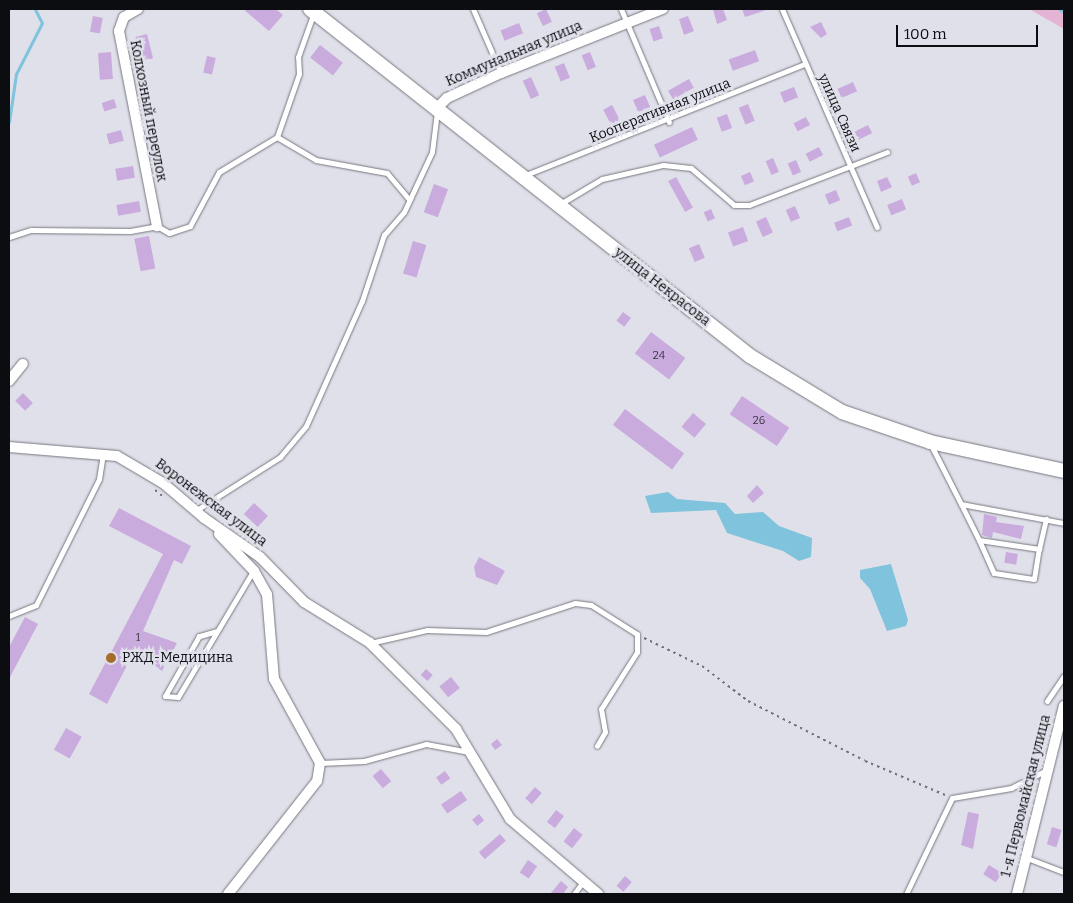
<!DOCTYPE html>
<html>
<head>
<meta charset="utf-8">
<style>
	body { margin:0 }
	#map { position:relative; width:1073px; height:903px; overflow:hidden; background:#e0e0ea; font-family:Bitter,serif }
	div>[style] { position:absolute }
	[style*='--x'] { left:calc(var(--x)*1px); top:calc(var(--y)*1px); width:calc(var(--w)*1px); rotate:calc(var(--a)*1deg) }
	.green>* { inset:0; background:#e5b4d4 }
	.water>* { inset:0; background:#7fc3dc }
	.stream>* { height:3px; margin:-1.5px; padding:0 1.5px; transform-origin:1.5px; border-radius:1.5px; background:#7fc3dc }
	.building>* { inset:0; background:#c9abde; transform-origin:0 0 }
	.path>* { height:2px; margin-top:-1px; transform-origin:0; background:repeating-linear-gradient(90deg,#717278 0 2.5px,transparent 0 6.5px) }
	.roads { filter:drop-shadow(0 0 1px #76777f) drop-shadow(0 0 1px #76777f) }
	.service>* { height:5px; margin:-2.5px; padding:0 2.5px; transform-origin:2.5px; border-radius:2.5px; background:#fff }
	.minor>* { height:10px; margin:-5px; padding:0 5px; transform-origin:5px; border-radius:5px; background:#fff }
	.secondary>* { height:14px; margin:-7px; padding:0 7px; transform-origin:7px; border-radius:7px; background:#fff }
	.dots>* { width:14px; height:14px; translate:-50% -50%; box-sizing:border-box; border:2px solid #e0e0ea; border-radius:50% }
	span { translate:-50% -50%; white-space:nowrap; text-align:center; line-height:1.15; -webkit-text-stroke:4.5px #e0e0ea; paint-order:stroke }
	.number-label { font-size:11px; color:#3b3444 }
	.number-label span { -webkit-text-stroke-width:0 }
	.street-label { font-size:14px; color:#0c0d10 }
	.poi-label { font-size:14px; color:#0c0d10 }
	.left { translate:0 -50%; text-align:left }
	.frame { position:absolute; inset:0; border:10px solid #0c0d10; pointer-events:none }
	.scale { position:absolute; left:896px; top:25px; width:142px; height:22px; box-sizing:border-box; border:2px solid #0c0d10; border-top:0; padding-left:6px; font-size:15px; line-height:18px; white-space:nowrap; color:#0c0d10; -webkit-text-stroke:4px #e0e0ea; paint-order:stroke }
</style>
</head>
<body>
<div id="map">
	<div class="green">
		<div style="clip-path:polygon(1029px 9px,1064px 9px,1064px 29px)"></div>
	</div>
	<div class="water">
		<div style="clip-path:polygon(668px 492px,677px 499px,725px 503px,735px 514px,763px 512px,779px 526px,812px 538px,811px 557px,799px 561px,783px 551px,727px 533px,716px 510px,651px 513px,645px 496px)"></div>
		<div style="clip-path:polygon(891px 564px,908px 620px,906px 626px,887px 631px,870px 589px,860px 578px,860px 570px)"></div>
	</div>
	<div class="stream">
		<div style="--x:1059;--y:9;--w:6;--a:31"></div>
		<div style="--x:9;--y:122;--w:49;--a:-81.7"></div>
		<div style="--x:16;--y:74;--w:57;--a:-63"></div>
		<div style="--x:42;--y:23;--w:16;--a:-117"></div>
	</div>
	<div class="building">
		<div style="clip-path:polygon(243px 9px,276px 9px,283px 15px,269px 31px)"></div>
		<div style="left:546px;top:9px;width:14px;height:10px;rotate:65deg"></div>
		<div style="clip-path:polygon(713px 9px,723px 9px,727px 20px,717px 24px)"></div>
		<div style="clip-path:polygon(742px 9px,766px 9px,766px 10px,745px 17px)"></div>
		<div style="left:93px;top:16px;width:10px;height:16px;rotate:11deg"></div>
		<div style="clip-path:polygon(688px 16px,694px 31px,684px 35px,679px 19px)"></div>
		<div style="clip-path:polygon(821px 22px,827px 34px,821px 38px,810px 27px)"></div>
		<div style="left:519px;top:23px;width:11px;height:20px;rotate:68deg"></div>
		<div style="left:659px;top:26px;width:13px;height:10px;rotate:72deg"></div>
		<div style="left:147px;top:34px;width:25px;height:12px;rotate:76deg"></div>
		<div style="left:320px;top:45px;width:29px;height:16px;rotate:38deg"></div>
		<div style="left:755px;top:50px;width:12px;height:28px;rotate:70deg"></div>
		<div style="left:111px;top:52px;width:27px;height:13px;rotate:86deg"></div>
		<div style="left:590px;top:52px;width:16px;height:9px;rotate:68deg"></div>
		<div style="left:207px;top:56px;width:9px;height:17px;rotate:13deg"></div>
		<div style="left:564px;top:63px;width:16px;height:10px;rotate:68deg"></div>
		<div style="left:531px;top:77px;width:20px;height:9px;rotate:66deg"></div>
		<div style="left:689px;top:79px;width:10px;height:24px;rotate:61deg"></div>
		<div style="left:853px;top:82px;width:10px;height:17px;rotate:66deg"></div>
		<div style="left:794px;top:87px;width:11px;height:15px;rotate:68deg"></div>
		<div style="left:645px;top:95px;width:13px;height:13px;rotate:67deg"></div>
		<div style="left:114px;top:99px;width:9px;height:13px;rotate:72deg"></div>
		<div style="left:748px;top:104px;width:18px;height:10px;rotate:68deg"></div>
		<div style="left:612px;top:105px;width:17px;height:10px;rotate:62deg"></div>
		<div style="left:727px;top:114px;width:15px;height:11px;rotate:70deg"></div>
		<div style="left:806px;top:117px;width:9px;height:14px;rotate:63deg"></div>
		<div style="left:868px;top:125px;width:9px;height:15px;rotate:63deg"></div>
		<div style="left:692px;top:127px;width:14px;height:42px;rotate:65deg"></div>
		<div style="left:121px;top:130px;width:11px;height:15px;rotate:75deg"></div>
		<div style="left:819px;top:147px;width:9px;height:15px;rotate:63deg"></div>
		<div style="left:773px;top:158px;width:15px;height:8px;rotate:67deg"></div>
		<div style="left:796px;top:160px;width:13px;height:9px;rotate:67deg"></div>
		<div style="left:133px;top:166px;width:12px;height:18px;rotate:81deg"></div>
		<div style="left:750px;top:172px;width:10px;height:10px;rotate:66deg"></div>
		<div style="left:916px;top:173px;width:10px;height:9px;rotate:66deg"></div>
		<div style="left:676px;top:177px;width:35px;height:9px;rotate:61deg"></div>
		<div style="clip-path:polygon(887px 177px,892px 187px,881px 192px,877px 181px)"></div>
		<div style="left:434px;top:184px;width:15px;height:30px;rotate:20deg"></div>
		<div style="left:836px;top:190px;width:11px;height:12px;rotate:68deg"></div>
		<div style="left:902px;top:199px;width:11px;height:16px;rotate:68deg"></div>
		<div style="left:139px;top:201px;width:11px;height:23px;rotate:80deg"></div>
		<div style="left:795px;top:206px;width:13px;height:10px;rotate:67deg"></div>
		<div style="left:711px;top:209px;width:10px;height:8px;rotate:66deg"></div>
		<div style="left:766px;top:217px;width:17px;height:11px;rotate:66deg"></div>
		<div style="left:849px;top:217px;width:9px;height:16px;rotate:69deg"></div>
		<div style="left:743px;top:227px;width:15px;height:16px;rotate:70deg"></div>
		<div style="left:149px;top:236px;width:33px;height:15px;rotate:79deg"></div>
		<div style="left:413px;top:241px;width:14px;height:34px;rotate:17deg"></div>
		<div style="left:699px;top:244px;width:15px;height:11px;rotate:67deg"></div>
		<div style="left:623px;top:312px;width:10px;height:11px;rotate:37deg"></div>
		<div style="left:651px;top:332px;width:43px;height:27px;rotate:37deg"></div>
		<div style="left:23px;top:393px;width:14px;height:11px;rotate:45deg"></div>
		<div style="left:742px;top:396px;width:57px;height:22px;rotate:34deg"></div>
		<div style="left:625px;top:409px;width:74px;height:20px;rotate:37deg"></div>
		<div style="left:693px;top:413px;width:17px;height:18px;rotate:40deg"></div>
		<div style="clip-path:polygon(757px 485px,764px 493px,753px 503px,747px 496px)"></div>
		<div style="left:254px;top:503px;width:19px;height:15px;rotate:43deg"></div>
		<div style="clip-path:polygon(119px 508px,191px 546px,182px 564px,174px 560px,143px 631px,177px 643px,162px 671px,135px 650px,107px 704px,89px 694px,163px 554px,109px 526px)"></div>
		<div style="clip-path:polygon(984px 514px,997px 517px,996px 522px,1024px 526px,1021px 539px,993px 532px,992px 538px,982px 535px)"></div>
		<div style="left:1006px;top:552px;width:12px;height:11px;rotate:9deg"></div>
		<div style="clip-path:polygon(479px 557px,505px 571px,497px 585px,476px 577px,474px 567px)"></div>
		<div style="clip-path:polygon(25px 617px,38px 624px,9px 679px,9px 647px)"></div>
		<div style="left:426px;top:669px;width:9px;height:8px;rotate:41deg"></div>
		<div style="left:451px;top:677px;width:14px;height:15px;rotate:51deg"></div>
		<div style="left:66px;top:728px;width:18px;height:25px;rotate:29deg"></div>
		<div style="clip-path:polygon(497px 739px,502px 745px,495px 750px,491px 744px)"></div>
		<div style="left:381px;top:769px;width:16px;height:11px;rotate:50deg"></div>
		<div style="left:445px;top:771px;width:9px;height:11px;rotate:54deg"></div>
		<div style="left:535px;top:787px;width:9px;height:15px;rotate:41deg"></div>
		<div style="left:461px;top:791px;width:11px;height:24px;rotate:56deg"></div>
		<div style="left:556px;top:810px;width:10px;height:15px;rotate:37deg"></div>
		<div style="clip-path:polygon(968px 812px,979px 814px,973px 849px,961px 845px)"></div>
		<div style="left:479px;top:814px;width:8px;height:9px;rotate:50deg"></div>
		<div style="left:1052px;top:827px;width:10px;height:18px;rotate:17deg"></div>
		<div style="left:574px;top:828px;width:11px;height:17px;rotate:38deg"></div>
		<div style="left:500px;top:834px;width:9px;height:28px;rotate:49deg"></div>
		<div style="left:528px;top:860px;width:11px;height:15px;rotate:34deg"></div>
		<div style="left:989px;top:865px;width:15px;height:11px;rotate:32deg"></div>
		<div style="left:625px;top:876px;width:9px;height:13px;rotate:41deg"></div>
		<div style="clip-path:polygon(561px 881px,568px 887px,563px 894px,550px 894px)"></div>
	</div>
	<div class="path">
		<div style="--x:155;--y:490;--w:13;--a:39"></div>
		<div style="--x:644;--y:638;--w:64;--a:25.8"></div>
		<div style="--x:702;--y:666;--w:58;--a:37.3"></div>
		<div style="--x:748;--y:701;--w:131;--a:27.1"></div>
		<div style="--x:865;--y:761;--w:87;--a:23"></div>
	</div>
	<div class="roads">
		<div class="service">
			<div style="--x:473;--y:9;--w:70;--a:66.4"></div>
			<div style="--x:621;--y:9;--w:123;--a:67"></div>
			<div style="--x:782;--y:9;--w:238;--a:66.5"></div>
			<div style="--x:277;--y:137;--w:45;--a:30.5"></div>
			<div style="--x:316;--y:160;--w:72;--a:10.4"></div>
			<div style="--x:387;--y:173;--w:35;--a:50"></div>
			<div style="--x:523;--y:176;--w:303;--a:-21.7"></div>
			<div style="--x:560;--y:204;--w:49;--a:-30.8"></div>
			<div style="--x:602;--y:179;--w:63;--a:-12.9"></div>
			<div style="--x:663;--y:165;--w:28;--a:6"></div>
			<div style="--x:691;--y:168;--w:57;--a:40.7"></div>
			<div style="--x:734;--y:205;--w:15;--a:0"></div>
			<div style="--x:749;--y:205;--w:148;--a:-21"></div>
			<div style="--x:9;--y:237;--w:23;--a:-18"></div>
			<div style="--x:31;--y:230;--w:99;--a:0.6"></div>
			<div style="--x:130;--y:231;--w:27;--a:-10"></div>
			<div style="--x:157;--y:226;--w:14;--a:30"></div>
			<div style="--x:169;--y:233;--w:22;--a:-18"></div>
			<div style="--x:190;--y:226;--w:61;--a:-61.8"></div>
			<div style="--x:219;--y:172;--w:68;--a:-31.1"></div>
			<div style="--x:277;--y:137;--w:67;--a:-70.8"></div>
			<div style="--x:299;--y:74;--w:17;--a:-93"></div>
			<div style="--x:298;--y:57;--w:48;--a:-70.4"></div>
			<div style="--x:931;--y:445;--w:66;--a:63"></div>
			<div style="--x:961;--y:504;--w:105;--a:10.5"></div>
			<div style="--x:961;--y:504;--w:40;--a:63.4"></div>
			<div style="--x:979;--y:540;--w:61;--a:8.5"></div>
			<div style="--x:1039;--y:549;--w:31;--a:-77"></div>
			<div style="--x:195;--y:511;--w:101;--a:-32.4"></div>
			<div style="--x:280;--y:457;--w:40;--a:-50"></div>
			<div style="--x:306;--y:426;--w:137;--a:-65.9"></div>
			<div style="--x:362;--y:301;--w:70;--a:-71.6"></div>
			<div style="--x:384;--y:235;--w:30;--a:-49"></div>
			<div style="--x:404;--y:212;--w:66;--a:-65"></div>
			<div style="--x:432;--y:152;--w:38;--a:-83"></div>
			<div style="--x:979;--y:540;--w:36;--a:66"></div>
			<div style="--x:994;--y:573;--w:40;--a:8.5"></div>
			<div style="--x:1034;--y:579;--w:30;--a:-81"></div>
			<div style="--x:9;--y:616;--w:29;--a:-22"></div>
			<div style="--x:36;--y:605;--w:141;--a:-63.4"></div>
			<div style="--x:99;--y:479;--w:25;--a:-81"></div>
			<div style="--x:217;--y:631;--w:19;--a:164"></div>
			<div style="--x:199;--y:636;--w:69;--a:119.5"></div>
			<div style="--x:165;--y:696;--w:13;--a:4"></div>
			<div style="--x:178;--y:697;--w:147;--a:-59.2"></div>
			<div style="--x:370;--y:643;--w:58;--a:-12.8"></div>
			<div style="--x:427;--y:630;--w:59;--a:1.9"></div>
			<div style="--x:486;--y:632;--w:94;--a:-18"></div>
			<div style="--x:575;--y:603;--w:16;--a:7"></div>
			<div style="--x:591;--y:605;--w:54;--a:32.2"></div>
			<div style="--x:637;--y:634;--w:18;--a:90"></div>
			<div style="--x:637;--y:652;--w:67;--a:122.3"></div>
			<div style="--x:601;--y:709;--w:23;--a:80"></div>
			<div style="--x:605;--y:732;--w:16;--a:120"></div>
			<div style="--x:1047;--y:701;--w:30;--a:-56"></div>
			<div style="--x:320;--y:763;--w:44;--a:-2.6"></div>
			<div style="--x:364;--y:761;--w:64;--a:-15.3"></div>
			<div style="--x:426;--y:744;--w:44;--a:10.5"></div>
			<div style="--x:1027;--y:858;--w:40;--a:21"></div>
			<div style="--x:574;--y:894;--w:14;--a:-54"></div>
			<div style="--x:906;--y:894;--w:106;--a:-64.4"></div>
			<div style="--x:952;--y:798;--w:60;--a:-9.6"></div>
			<div style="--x:1011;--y:788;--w:40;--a:-26.6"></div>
		</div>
		<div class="minor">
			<div style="--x:138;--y:9;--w:16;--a:150"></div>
			<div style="--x:124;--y:17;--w:15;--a:110"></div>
			<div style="--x:119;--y:31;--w:199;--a:79"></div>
			<div style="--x:437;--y:108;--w:14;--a:-45"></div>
			<div style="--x:447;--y:98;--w:60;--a:-24.8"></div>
			<div style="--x:501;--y:73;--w:174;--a:-21.6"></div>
			<div style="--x:9;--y:381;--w:22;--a:-51"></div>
			<div style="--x:9;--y:447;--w:108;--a:4.8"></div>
			<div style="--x:117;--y:456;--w:53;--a:30.4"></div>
			<div style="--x:163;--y:483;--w:54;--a:40.5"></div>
			<div style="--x:204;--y:518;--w:68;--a:34.9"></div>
			<div style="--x:260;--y:557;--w:63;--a:45.6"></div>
			<div style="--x:304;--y:602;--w:78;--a:31.8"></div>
			<div style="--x:370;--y:643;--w:122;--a:45"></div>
			<div style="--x:456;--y:729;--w:105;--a:59"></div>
			<div style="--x:510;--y:819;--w:116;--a:40.4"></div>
			<div style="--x:219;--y:534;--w:51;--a:46.6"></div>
			<div style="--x:254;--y:571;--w:26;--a:61"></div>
			<div style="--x:267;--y:594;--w:85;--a:85.3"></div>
			<div style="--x:274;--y:679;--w:96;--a:61.3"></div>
			<div style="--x:320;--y:763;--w:18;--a:99"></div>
			<div style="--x:317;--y:781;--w:144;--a:128.2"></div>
			<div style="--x:1017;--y:894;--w:194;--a:-76"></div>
		</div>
		<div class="secondary">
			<div style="--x:310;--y:9;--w:560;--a:38.26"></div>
			<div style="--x:750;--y:356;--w:108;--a:31.3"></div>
			<div style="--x:842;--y:412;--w:93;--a:18.8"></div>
			<div style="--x:930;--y:442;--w:137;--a:12.2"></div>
		</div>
	</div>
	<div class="dots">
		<div style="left:111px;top:658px;background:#a56c2a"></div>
	</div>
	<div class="number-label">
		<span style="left:659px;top:356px">24</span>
		<span style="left:759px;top:421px">26</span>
		<span style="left:138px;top:638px">1</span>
	</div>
	<div class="street-label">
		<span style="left:514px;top:54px;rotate:-23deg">Коммунальная улица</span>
		<span style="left:148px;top:111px;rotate:79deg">Колхозный переулок</span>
		<span style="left:660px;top:111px;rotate:-22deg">Кооперативная улица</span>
		<span style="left:839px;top:113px;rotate:66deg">улица Связи</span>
		<span style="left:662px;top:287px;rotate:38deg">улица Некрасова</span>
		<span style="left:211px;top:503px;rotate:37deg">Воронежская улица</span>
		<span style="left:1026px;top:796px;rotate:-76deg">1-я Первомайская улица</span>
	</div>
	<div class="poi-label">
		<span class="left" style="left:122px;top:658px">РЖД-Медицина</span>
	</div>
	<div class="frame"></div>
	<div class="scale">100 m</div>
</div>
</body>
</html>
